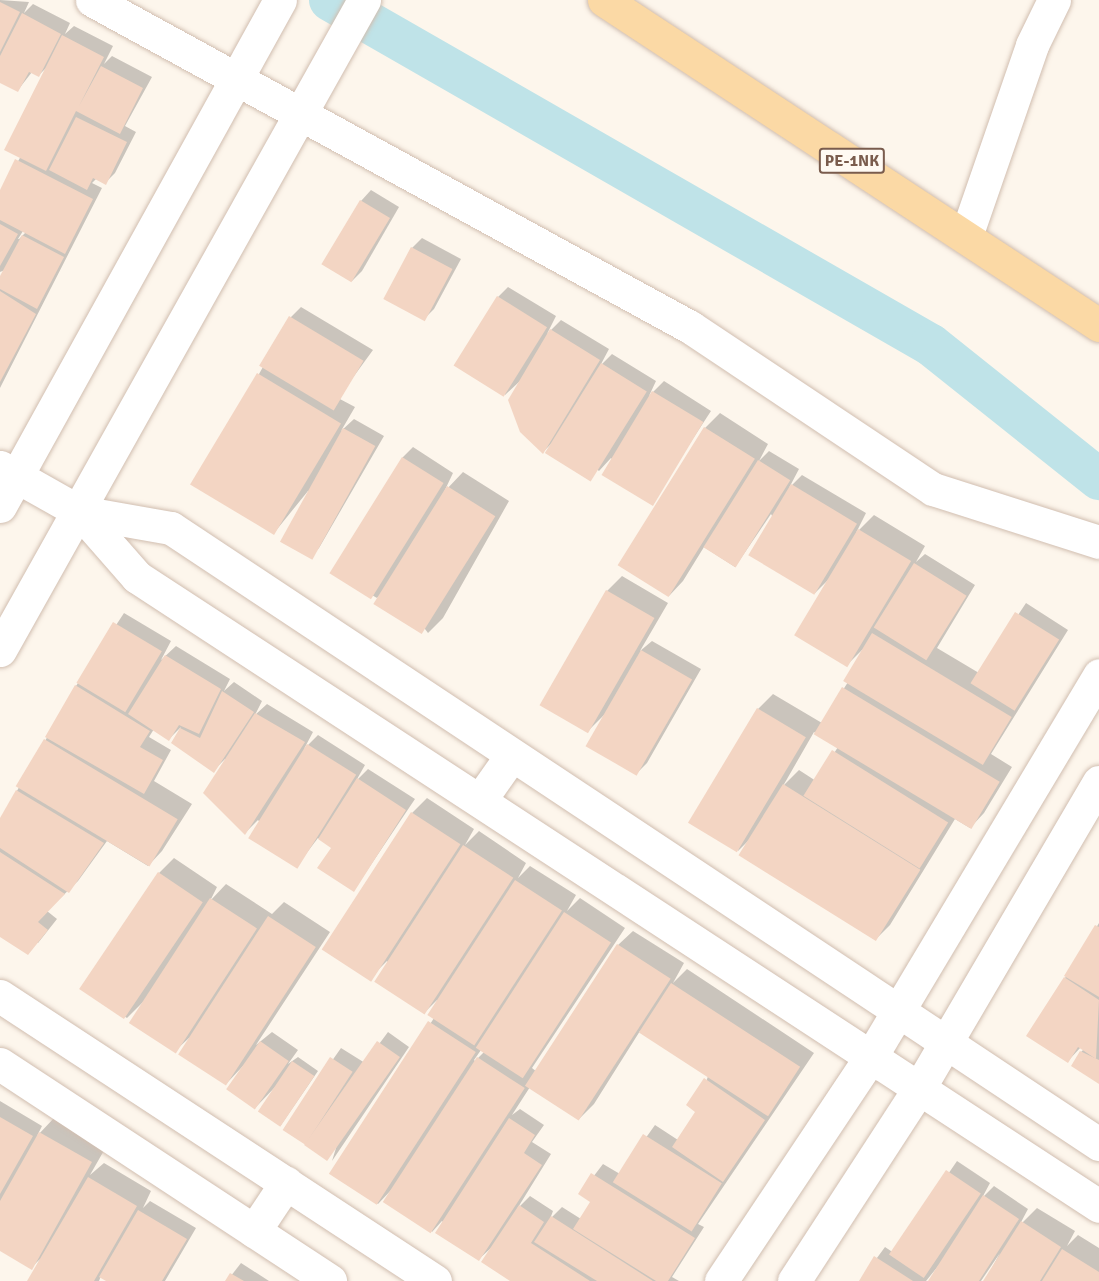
<!DOCTYPE html>
<html>
<head>
<meta charset="utf-8">
<style>
	body { margin:0 }
	#map { position:relative; width:1099px; height:1281px; overflow:hidden; background:#fdf6ec; font-family:Signika,sans-serif }
	div>[style] { position:absolute }
	[style*='--x'] { left:calc(var(--x)*1px); top:calc(var(--y)*1px); width:calc(var(--w)*1px); rotate:calc(var(--a)*1deg) }
	.shadow>* { inset:0; background:#0003 }
	.canal>* { height:42px; margin:-21px; padding:0 21px; transform-origin:21px; border-radius:21px; background:#bfe3e8 }
	.building>* { inset:0; background:#f3d5c3; transform-origin:0 0 }
	.roads { filter:drop-shadow(0 0 2px #d1beb0) drop-shadow(0 0 2px #d1beb0) }
	.street>* { height:33px; margin:-16.5px; padding:0 16.5px; transform-origin:16.5px; border-radius:16.5px; background:#fff }
	.secondary>* { height:33px; margin:-16.5px; padding:0 16.5px; transform-origin:16.5px; border-radius:16.5px; background:#fff }
	.primary>* { height:33px; margin:-16.5px; padding:0 16.5px; transform-origin:16.5px; border-radius:16.5px; background:#fbd9a5 }
	span { translate:-50% -50%; white-space:nowrap; text-align:center; line-height:1.15; -webkit-text-stroke:4.5px #fffaf3; paint-order:stroke }
	.shield-label span { padding:2px 4px; background:#fffaf3; border:2px solid; border-radius:4px; -webkit-text-stroke-width:0 }
	.shield-label { font-size:16px; color:#7a5c4d; font-weight:700 }
</style>
</head>
<body>
<div id="map">
	<div class="shadow">
		<div style="clip-path:polygon(evenodd,0 0,29px 2px,24px 13px,33px 4px,70px 23px,65px 34px,74px 26px,113px 46px,104px 64px,112px 56px,152px 77px,125px 126px,136px 132px,115px 173px,105px 183px,97px 178px,92px 183px,102px 188px,0 388px,0 279px,5px 270px,0 272px,0 193px,21px 156px,48px 66px,39px 75px,32px 72px,18px 90px,0 81px,0 0,23px 231px,26px 232px,19px 239px,18px 239px,23px 231px)"></div>
		<div style="clip-path:polygon(371px 190px,399px 207px,362px 271px,352px 281px,324px 264px,361px 201px)"></div>
		<div style="clip-path:polygon(422px 238px,461px 259px,434px 309px,424px 319px,412px 248px)"></div>
		<div style="clip-path:polygon(508px 287px,556px 316px,547px 334px,561px 320px,609px 349px,600px 366px,612px 354px,656px 381px,649px 396px,664px 381px,711px 411px,651px 503px,611px 458px,599px 471px,558px 437px,543px 452px,520px 381px,505px 395px,498px 297px)"></div>
		<div style="clip-path:polygon(301px 307px,373px 350px,338px 398px,355px 407px,341px 431px,354px 419px,384px 436px,319px 548px,309px 558px,308px 491px,274px 533px,259px 374px,291px 317px)"></div>
		<div style="clip-path:polygon(evenodd,720px 413px,768px 444px,759px 461px,769px 451px,799px 469px,789px 488px,802px 475px,866px 513px,856px 533px,874px 515px,925px 546px,916px 562px,925px 554px,975px 585px,937px 648px,979px 673px,1026px 603px,1068px 630px,991px 754px,1012px 767px,984px 813px,970px 828px,955px 819px,890px 925px,875px 940px,748px 841px,738px 851px,758px 709px,773px 694px,822px 723px,848px 682px,863px 649px,847px 665px,828px 580px,815px 593px,771px 514px,735px 567px,704px 547px,683px 581px,669px 596px,705px 428px,720px 413px,814px 732px,838px 747px,816px 781px,799px 770px,783px 786px,814px 732px)"></div>
		<div style="clip-path:polygon(413px 447px,453px 473px,444px 492px,463px 472px,509px 501px,443px 618px,428px 633px,391px 584px,377px 598px,335px 574px,403px 457px)"></div>
		<div style="clip-path:polygon(622px 576px,668px 603px,640px 651px,652px 641px,701px 669px,647px 763px,637px 773px,605px 714px,588px 731px,607px 591px)"></div>
		<div style="clip-path:polygon(124px 613px,171px 641px,161px 660px,176px 646px,230px 679px,224px 691px,234px 682px,262px 701px,255px 715px,267px 704px,313px 732px,304px 749px,318px 735px,365px 765px,356px 781px,368px 769px,415px 799px,354px 890px,333px 847px,318px 838px,296px 867px,258px 820px,245px 833px,225px 759px,213px 771px,173px 743px,181px 727px,169px 739px,154px 729px,149px 737px,171px 750px,154px 781px,192px 804px,162px 851px,148px 866px,107px 841px,78px 881px,47px 911px,57px 919px,38px 943px,0 935px,0 821px,76px 686px)"></div>
		<div style="clip-path:polygon(evenodd,427px 798px,474px 829px,465px 845px,479px 831px,526px 863px,518px 878px,530px 866px,576px 895px,567px 911px,580px 898px,625px 928px,532px 1068px,537px 1072px,618px 945px,633px 931px,684px 963px,673px 983px,687px 969px,814px 1053px,698px 1224px,704px 1227px,672px 1277px,679px 1281px,513px 1281px,491px 1248px,479px 1259px,442px 1221px,432px 1232px,395px 1186px,378px 1204px,332px 1174px,434px 1018px,437px 1000px,424px 1013px,387px 961px,370px 978px,412px 813px,427px 798px,640px 1031px,708px 1076px,697px 1111px,678px 1140px,655px 1125px,620px 1174px,603px 1164px,580px 1194px,592px 1201px,581px 1219px,562px 1207px,550px 1219px,553px 1211px,530px 1196px,517px 1209px,551px 1154px,532px 1142px,544px 1125px,520px 1109px,512px 1115px,530px 1087px,579px 1119px,594px 1104px,640px 1031px,427px 798px,481px 1050px,484px 1052px,475px 1061px,474px 1060px,481px 1050px)"></div>
		<div style="clip-path:polygon(174px 858px,217px 887px,210px 901px,226px 884px,272px 914px,284px 902px,330px 932px,256px 1045px,272px 1032px,298px 1050px,288px 1064px,298px 1057px,318px 1071px,281px 1125px,280px 1082px,255px 1108px,243px 1066px,226px 1084px,189px 1038px,175px 1051px,143px 1002px,127px 1018px,83px 989px,159px 873px)"></div>
		<div style="clip-path:polygon(1099px 923px,1099px 1083px,1081px 1052px,1084px 1049px,1081px 1047px,1068px 1061px,1065px 978px)"></div>
		<div style="clip-path:polygon(388px 1032px,409px 1047px,332px 1161px,360px 1070px,306px 1143px,284px 1129px,341px 1048px,365px 1063px)"></div>
		<div style="clip-path:polygon(0 1101px,42px 1126px,37px 1136px,54px 1118px,106px 1147px,90px 1175px,104px 1163px,151px 1191px,143px 1208px,150px 1201px,196px 1228px,165px 1281px,109px 1281px,101px 1276px,99px 1281px,29px 1281px,40px 1259px,31px 1268px,0 1250px)"></div>
		<div style="clip-path:polygon(957px 1161px,990px 1183px,982px 1198px,994px 1186px,1028px 1209px,1019px 1226px,1037px 1208px,1075px 1231px,1067px 1246px,1078px 1235px,1099px 1248px,1099px 1281px,985px 1281px,1000px 1253px,981px 1281px,932px 1281px,939px 1265px,926px 1281px,860px 1281px,885px 1247px,894px 1253px)"></div>
		<div style="clip-path:polygon(241px 1263px,269px 1281px,227px 1281px)"></div>
	</div>
	<div class="canal">
		<div style="--x:330;--y:0;--w:693;--a:29.86"></div>
		<div style="--x:931;--y:345;--w:215;--a:38.6"></div>
	</div>
	<div class="building">
		<div style="clip-path:polygon(0 2px,20px 12px,0 52px)"></div>
		<div style="clip-path:polygon(22px 13px,61px 34px,39px 77px,29px 72px,18px 92px,0 83px,0 56px)"></div>
		<div style="clip-path:polygon(62px 35px,104px 57px,79px 106px,101px 66px,143px 88px,120px 134px,76px 111px,46px 171px,4px 150px)"></div>
		<div style="clip-path:polygon(76px 117px,127px 142px,106px 185px,93px 178px,87px 190px,49px 170px)"></div>
		<div style="clip-path:polygon(15px 159px,93px 199px,65px 254px,0 220px,0 190px)"></div>
		<div style="left:360px;top:200px;width:35px;height:75px;rotate:31deg"></div>
		<div style="clip-path:polygon(0 224px,18px 234px,0 266px)"></div>
		<div style="clip-path:polygon(22px 235px,64px 257px,37px 309px,0 289px,0 276px)"></div>
		<div style="left:411px;top:247px;width:47px;height:59px;rotate:28deg"></div>
		<div style="clip-path:polygon(0 291px,36px 314px,0 382px)"></div>
		<div style="left:497px;top:296px;width:59px;height:82px;rotate:32deg"></div>
		<div style="left:289px;top:316px;width:87px;height:58px;rotate:31deg"></div>
		<div style="clip-path:polygon(550px 329px,600px 360px,543px 454px,520px 432px,508px 400px)"></div>
		<div style="left:601px;top:363px;width:54px;height:106px;rotate:32deg"></div>
		<div style="left:257px;top:373px;width:98px;height:130px;rotate:31deg"></div>
		<div style="left:652px;top:391px;width:60px;height:98px;rotate:31deg"></div>
		<div style="left:704px;top:427px;width:60px;height:163px;rotate:32deg"></div>
		<div style="left:343px;top:428px;width:37px;height:130px;rotate:29deg"></div>
		<div style="left:402px;top:457px;width:49px;height:137px;rotate:32deg"></div>
		<div style="left:758px;top:460px;width:38px;height:103px;rotate:32deg"></div>
		<div style="left:791px;top:484px;width:77px;height:83px;rotate:31deg"></div>
		<div style="left:447px;top:486px;width:57px;height:139px;rotate:32deg"></div>
		<div style="left:858px;top:529px;width:62px;height:124px;rotate:31deg"></div>
		<div style="left:914px;top:563px;width:62px;height:76px;rotate:32deg"></div>
		<div style="left:606px;top:590px;width:56px;height:133px;rotate:30deg"></div>
		<div style="left:1015px;top:612px;width:52px;height:84px;rotate:32deg"></div>
		<div style="left:113px;top:622px;width:57px;height:71px;rotate:31deg"></div>
		<div style="left:872px;top:633px;width:163px;height:56px;rotate:31deg"></div>
		<div style="left:641px;top:650px;width:59px;height:111px;rotate:30deg"></div>
		<div style="clip-path:polygon(165px 655px,221px 689px,199px 734px,179px 725px,169px 741px,128px 714px)"></div>
		<div style="clip-path:polygon(75px 685px,150px 731px,140px 747px,163px 760px,144px 794px,45px 737px)"></div>
		<div style="left:842px;top:687px;width:184px;height:55px;rotate:31deg"></div>
		<div style="clip-path:polygon(222px 691px,254px 712px,214px 773px,171px 743px,180px 728px,200px 738px)"></div>
		<div style="left:757px;top:708px;width:57px;height:134px;rotate:31deg"></div>
		<div style="clip-path:polygon(255px 713px,305px 742px,245px 835px,203px 793px)"></div>
		<div style="left:44px;top:739px;width:156px;height:55px;rotate:31deg"></div>
		<div style="left:307px;top:744px;width:58px;height:111px;rotate:32deg"></div>
		<div style="left:832px;top:750px;width:137px;height:54px;rotate:32deg"></div>
		<div style="clip-path:polygon(357px 778px,406px 810px,354px 892px,317px 868px,331px 848px,318px 839px)"></div>
		<div style="left:783px;top:784px;width:162px;height:84px;rotate:32deg"></div>
		<div style="clip-path:polygon(16px 790px,104px 843px,69px 893px,0 848px,0 818px)"></div>
		<div style="left:411px;top:812px;width:59px;height:164px;rotate:33deg"></div>
		<div style="left:463px;top:845px;width:60px;height:163px;rotate:33deg"></div>
		<div style="clip-path:polygon(0 852px,65px 894px,38px 922px,48px 930px,28px 955px,0 937px)"></div>
		<div style="left:158px;top:872px;width:54px;height:141px;rotate:34deg"></div>
		<div style="left:515px;top:880px;width:56px;height:161px;rotate:33deg"></div>
		<div style="left:210px;top:898px;width:56px;height:149px;rotate:33deg"></div>
		<div style="left:564px;top:912px;width:56px;height:162px;rotate:33deg"></div>
		<div style="left:268px;top:916px;width:57px;height:165px;rotate:33deg"></div>
		<div style="clip-path:polygon(1095px 925px,1099px 927px,1099px 997px,1064px 976px)"></div>
		<div style="left:617px;top:944px;width:64px;height:169px;rotate:33deg"></div>
		<div style="clip-path:polygon(1064px 977px,1099px 1000px,1096px 1059px,1078px 1047px,1068px 1063px,1026px 1036px)"></div>
		<div style="left:671px;top:983px;width:154px;height:59px;rotate:33deg"></div>
		<div style="left:428px;top:1021px;width:57px;height:182px;rotate:33deg"></div>
		<div style="left:260px;top:1041px;width:35px;height:59px;rotate:35deg"></div>
		<div style="left:377px;top:1041px;width:28px;height:127px;rotate:35deg"></div>
		<div style="clip-path:polygon(1080px 1051px,1099px 1060px,1099px 1084px,1071px 1066px)"></div>
		<div style="left:330px;top:1057px;width:27px;height:87px;rotate:33deg"></div>
		<div style="left:477px;top:1057px;width:57px;height:173px;rotate:33deg"></div>
		<div style="left:292px;top:1061px;width:27px;height:61px;rotate:34deg"></div>
		<div style="clip-path:polygon(704px 1078px,765px 1120px,723px 1182px,672px 1147px,695px 1112px,686px 1105px)"></div>
		<div style="clip-path:polygon(0 1117px,33px 1136px,0 1194px)"></div>
		<div style="clip-path:polygon(509px 1118px,535px 1135px,524px 1153px,542px 1165px,479px 1261px,435px 1233px)"></div>
		<div style="clip-path:polygon(39px 1132px,92px 1162px,32px 1270px,0 1251px,0 1201px)"></div>
		<div style="left:643px;top:1134px;width:93px;height:57px;rotate:32deg"></div>
		<div style="left:946px;top:1170px;width:42px;height:102px;rotate:34deg"></div>
		<div style="clip-path:polygon(591px 1173px,695px 1238px,668px 1281px,656px 1281px,573px 1229px,590px 1202px,578px 1194px)"></div>
		<div style="clip-path:polygon(88px 1177px,137px 1206px,94px 1281px,27px 1281px)"></div>
		<div style="clip-path:polygon(983px 1195px,1019px 1219px,979px 1281px,928px 1281px)"></div>
		<div style="clip-path:polygon(519px 1205px,544px 1222px,531px 1243px,590px 1281px,510px 1281px,481px 1262px)"></div>
		<div style="clip-path:polygon(138px 1210px,187px 1239px,162px 1281px,106px 1281px,99px 1277px)"></div>
		<div style="clip-path:polygon(551px 1216px,653px 1281px,597px 1281px,534px 1242px)"></div>
		<div style="clip-path:polygon(1021px 1221px,1061px 1247px,1040px 1281px,983px 1281px)"></div>
		<div style="clip-path:polygon(1062px 1249px,1099px 1272px,1099px 1281px,1042px 1281px)"></div>
		<div style="clip-path:polygon(874px 1256px,913px 1281px,859px 1281px)"></div>
		<div style="clip-path:polygon(230px 1273px,244px 1281px,225px 1281px)"></div>
	</div>
	<div class="roads">
		<div class="street">
			<div style="--x:92;--y:0;--w:682;--a:28.67"></div>
			<div style="--x:690;--y:327;--w:292;--a:33.7"></div>
			<div style="--x:933;--y:489;--w:174;--a:17.7"></div>
			<div style="--x:966;--y:236;--w:202;--a:-70.9"></div>
			<div style="--x:1032;--y:45;--w:50;--a:-63.9"></div>
			<div style="--x:0;--y:467;--w:92;--a:29.4"></div>
			<div style="--x:0;--y:506;--w:578;--a:-61.04"></div>
			<div style="--x:0;--y:650;--w:745;--a:-60.75"></div>
			<div style="--x:480;--y:800;--w:54;--a:-54.8"></div>
			<div style="--x:254;--y:1231;--w:58;--a:-56.3"></div>
			<div style="--x:721;--y:1281;--w:268;--a:-56.3"></div>
			<div style="--x:870;--y:1058;--w:446;--a:-59.1"></div>
			<div style="--x:794;--y:1281;--w:228;--a:-57"></div>
			<div style="--x:918;--y:1090;--w:357;--a:-59.6"></div>
		</div>
		<div class="secondary">
			<div style="--x:80;--y:512;--w:86;--a:48.8"></div>
			<div style="--x:137;--y:577;--w:1149;--a:33.18"></div>
			<div style="--x:80;--y:512;--w:92;--a:10"></div>
			<div style="--x:171;--y:528;--w:1114;--a:33.58"></div>
			<div style="--x:0;--y:996;--w:520;--a:33.23"></div>
			<div style="--x:0;--y:1064;--w:395;--a:33.3"></div>
		</div>
		<div class="primary">
			<div style="--x:604;--y:0;--w:592;--a:33.29"></div>
		</div>
	</div>
	<div class="shield-label">
		<span style="left:852px;top:161px">PE-1NK</span>
	</div>
</div>
</body>
</html>
